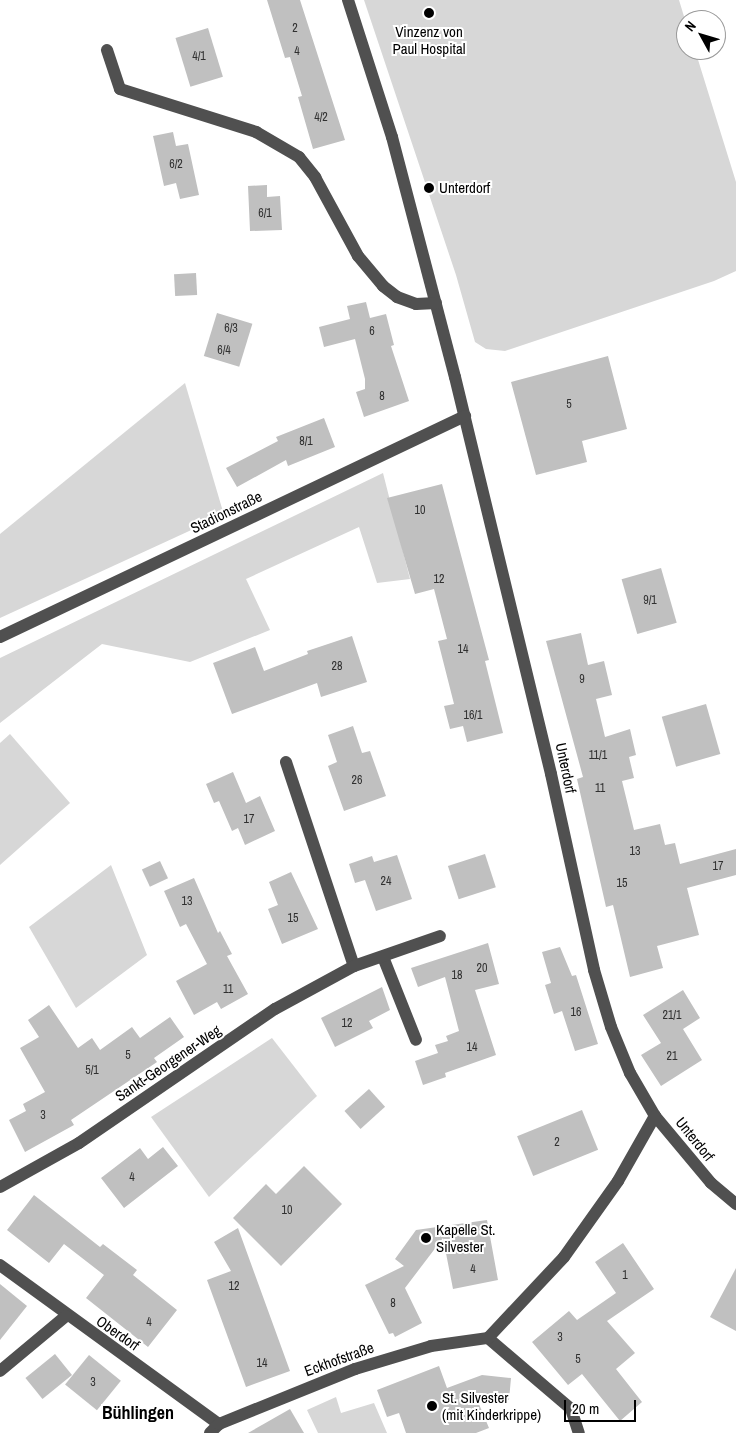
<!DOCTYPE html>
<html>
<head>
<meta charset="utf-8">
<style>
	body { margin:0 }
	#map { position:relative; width:736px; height:1433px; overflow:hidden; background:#fff; font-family:"Archivo Narrow",sans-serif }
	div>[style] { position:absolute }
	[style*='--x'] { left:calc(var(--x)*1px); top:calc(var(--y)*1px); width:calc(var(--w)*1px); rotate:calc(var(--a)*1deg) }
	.green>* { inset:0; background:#d7d7d7 }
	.building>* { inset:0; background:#c0c0c0; transform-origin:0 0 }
	.minor>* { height:12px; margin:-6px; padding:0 6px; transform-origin:6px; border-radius:6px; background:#505050 }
	.dots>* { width:14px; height:14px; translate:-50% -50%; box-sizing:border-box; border:2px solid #fff; border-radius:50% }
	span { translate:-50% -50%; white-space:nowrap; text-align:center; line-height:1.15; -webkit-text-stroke:4px #fff; paint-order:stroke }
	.number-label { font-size:12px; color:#303030 }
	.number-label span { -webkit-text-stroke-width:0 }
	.poi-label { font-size:15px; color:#000 }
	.left { translate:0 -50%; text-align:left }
	.street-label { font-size:15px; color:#000 }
	.quarter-label { font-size:18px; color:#000; font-weight:700 }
	.north { position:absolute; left:676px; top:10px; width:50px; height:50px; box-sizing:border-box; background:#fff; border:1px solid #999; border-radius:50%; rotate:309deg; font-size:14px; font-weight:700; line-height:20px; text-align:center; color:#000 }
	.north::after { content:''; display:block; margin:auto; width:18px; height:22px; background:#000; clip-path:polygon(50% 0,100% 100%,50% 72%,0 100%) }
	.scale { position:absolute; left:564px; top:1400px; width:72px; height:22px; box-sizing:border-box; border:2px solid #000; border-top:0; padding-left:6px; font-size:15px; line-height:18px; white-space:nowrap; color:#000; -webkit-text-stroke:4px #fff; paint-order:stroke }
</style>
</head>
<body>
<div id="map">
	<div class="green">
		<div style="clip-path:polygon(364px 0,679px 0,686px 23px,686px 50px,695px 50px,736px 182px,736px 271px,714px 281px,505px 351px,486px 349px,475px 342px,456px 275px)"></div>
		<div style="clip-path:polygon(185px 383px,224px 515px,0 618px,0 534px)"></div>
		<div style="clip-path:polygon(383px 473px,410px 579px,377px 583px,359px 527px,246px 579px,270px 630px,190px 662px,102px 644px,0 723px,0 658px)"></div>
		<div style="clip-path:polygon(10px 734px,70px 803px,0 865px,0 743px)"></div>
		<div style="clip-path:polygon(111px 865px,147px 955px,76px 1008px,29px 927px)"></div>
		<div style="clip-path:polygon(272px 1038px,317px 1096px,209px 1197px,151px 1117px)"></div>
		<div style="clip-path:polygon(336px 1397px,341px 1413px,374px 1403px,387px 1433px,318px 1433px,307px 1410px)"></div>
	</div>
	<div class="building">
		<div style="clip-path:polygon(267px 0,300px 0,345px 140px,313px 149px,298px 97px,302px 96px,290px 57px,285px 58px)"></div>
		<div style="left:208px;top:28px;width:51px;height:34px;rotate:73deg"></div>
		<div style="clip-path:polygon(173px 132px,176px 146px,188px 144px,199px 195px,180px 199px,176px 183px,164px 186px,153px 136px)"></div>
		<div style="clip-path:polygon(267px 185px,267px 197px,280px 196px,282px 230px,250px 231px,248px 186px)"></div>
		<div style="left:196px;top:273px;width:22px;height:22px;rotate:87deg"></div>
		<div style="clip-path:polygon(366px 302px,370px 318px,386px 314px,394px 345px,391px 346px,409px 401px,364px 417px,356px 392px,365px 389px,365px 379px,355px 339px,324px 347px,319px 327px,350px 319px,347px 306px)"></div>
		<div style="left:217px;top:313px;width:37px;height:45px;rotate:17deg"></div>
		<div style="clip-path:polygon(608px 356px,627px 429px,582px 441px,587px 462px,536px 475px,511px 382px)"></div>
		<div style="clip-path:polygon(324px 418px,335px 447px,288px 466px,286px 460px,237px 487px,226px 468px,278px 441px,276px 437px)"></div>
		<div style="clip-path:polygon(442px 484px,489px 660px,485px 661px,503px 733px,467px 742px,463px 726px,450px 729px,444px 706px,454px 704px,438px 641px,447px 639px,434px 589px,415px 594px,387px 498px)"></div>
		<div style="left:661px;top:568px;width:57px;height:41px;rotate:74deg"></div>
		<div style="clip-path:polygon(581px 633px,588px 665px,604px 661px,612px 695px,596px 699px,605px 737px,630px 729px,636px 755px,629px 757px,634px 778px,622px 781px,634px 830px,660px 824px,665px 845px,675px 843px,680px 864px,736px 849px,736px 875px,687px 888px,699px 935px,657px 946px,663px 968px,630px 977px,613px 905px,606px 907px,577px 779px,583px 777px,546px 641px)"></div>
		<div style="clip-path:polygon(352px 636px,367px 682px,321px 697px,317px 683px,232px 714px,213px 663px,255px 647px,264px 671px,308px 654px,307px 651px)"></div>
		<div style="left:706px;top:704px;width:52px;height:46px;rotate:74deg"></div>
		<div style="clip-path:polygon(353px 726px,362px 753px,370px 751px,386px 796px,344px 811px,328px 766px,337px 762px,328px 735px)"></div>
		<div style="clip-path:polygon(233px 772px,246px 803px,260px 796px,275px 831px,245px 845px,238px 828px,232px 831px,219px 801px,214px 803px,206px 784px)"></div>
		<div style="left:485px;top:854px;width:35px;height:39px;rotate:72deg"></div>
		<div style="clip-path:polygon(397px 855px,412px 899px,376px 911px,365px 880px,355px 883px,349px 864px,372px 856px,374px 862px)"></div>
		<div style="left:160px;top:861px;width:19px;height:20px;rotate:65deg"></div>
		<div style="clip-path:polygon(291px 872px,318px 929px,282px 944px,268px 909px,278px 905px,269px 882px)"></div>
		<div style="clip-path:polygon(194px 878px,218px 933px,220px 931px,232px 954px,227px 956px,248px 994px,221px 1009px,217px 1002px,194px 1015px,176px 981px,207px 964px,186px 924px,180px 927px,164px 891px)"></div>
		<div style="clip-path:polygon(488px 943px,499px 984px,475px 990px,496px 1055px,445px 1073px,446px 1077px,423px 1085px,415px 1061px,438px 1053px,435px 1045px,448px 1041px,446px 1036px,459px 1031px,445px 977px,418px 987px,411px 968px)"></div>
		<div style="clip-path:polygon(560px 947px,572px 976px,576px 975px,598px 1044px,575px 1051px,562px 1011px,554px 1014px,545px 985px,551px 983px,542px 952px)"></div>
		<div style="clip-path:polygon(382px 987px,390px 1010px,369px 1021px,373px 1028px,335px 1047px,321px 1018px)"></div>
		<div style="clip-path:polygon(683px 990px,700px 1018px,683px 1029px,702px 1060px,661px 1086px,641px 1055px,661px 1043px,643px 1015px)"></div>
		<div style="clip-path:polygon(49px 1005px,78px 1048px,92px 1038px,100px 1050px,132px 1027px,140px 1038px,170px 1017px,184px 1037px,154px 1058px,157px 1062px,71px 1120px,74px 1125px,25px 1152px,9px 1120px,26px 1111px,23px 1104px,45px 1092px,20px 1048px,39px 1037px,28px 1020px)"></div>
		<div style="left:369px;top:1089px;width:24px;height:33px;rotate:48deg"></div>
		<div style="left:582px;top:1110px;width:43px;height:70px;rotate:68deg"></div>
		<div style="clip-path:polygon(163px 1147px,178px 1166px,124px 1208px,101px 1178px,140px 1148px,148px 1159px)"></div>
		<div style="clip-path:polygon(304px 1166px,342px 1204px,281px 1266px,233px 1218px,266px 1184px,276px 1194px)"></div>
		<div style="clip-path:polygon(34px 1195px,100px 1247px,103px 1244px,137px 1270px,133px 1275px,177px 1310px,148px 1347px,86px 1298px,104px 1275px,64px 1244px,49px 1263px,7px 1230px)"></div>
		<div style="clip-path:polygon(487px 1220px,498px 1280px,453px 1289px,443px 1238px,405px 1288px,422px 1323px,395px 1337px,393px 1333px,389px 1334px,365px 1285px,404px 1266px,395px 1259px,416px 1230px)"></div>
		<div style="clip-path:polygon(238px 1228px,290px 1371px,246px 1387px,207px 1280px,231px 1271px,214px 1242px)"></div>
		<div style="clip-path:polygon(623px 1243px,654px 1289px,607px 1321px,635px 1353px,616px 1369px,642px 1402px,620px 1421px,582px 1374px,568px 1385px,532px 1342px,569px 1311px,577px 1320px,616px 1293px,595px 1262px)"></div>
		<div style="clip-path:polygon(736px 1268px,736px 1331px,710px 1317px)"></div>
		<div style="clip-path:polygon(0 1284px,27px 1306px,0 1340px)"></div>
		<div style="left:55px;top:1354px;width:27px;height:38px;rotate:51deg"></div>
		<div style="left:89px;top:1355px;width:41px;height:38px;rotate:39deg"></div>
		<div style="clip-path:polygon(439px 1366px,447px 1388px,482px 1375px,511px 1378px,509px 1400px,476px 1397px,489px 1428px,476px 1433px,406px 1433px,399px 1413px,387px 1417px,377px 1390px)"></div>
		<div style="clip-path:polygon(290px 1409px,304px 1433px,248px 1433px)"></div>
	</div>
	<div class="minor">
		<div style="--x:348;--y:0;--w:144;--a:72.2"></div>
		<div style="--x:392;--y:137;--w:248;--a:75.3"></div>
		<div style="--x:455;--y:377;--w:408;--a:76.4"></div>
		<div style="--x:551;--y:774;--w:201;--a:77.6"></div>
		<div style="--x:594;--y:970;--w:59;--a:73.4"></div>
		<div style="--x:611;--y:1027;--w:50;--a:67.6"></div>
		<div style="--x:630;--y:1073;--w:50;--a:59.8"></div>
		<div style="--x:655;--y:1116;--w:87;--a:50.1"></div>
		<div style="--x:711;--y:1183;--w:33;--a:40"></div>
		<div style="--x:107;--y:50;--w:41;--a:71.6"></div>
		<div style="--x:120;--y:89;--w:143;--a:17.5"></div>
		<div style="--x:256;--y:132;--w:50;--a:30.2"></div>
		<div style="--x:299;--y:157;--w:26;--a:51"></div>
		<div style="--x:315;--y:177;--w:90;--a:61.4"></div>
		<div style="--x:358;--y:256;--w:39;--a:50"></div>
		<div style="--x:383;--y:286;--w:18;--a:38"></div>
		<div style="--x:397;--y:297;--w:20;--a:20"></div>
		<div style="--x:416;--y:304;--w:20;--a:-3"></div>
		<div style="--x:0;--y:637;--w:515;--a:-25.42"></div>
		<div style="--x:286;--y:762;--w:215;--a:71.6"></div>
		<div style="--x:383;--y:957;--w:89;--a:68.3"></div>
		<div style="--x:0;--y:1187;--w:90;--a:-29.1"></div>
		<div style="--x:79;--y:1143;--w:237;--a:-34.4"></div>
		<div style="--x:275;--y:1009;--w:90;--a:-28.6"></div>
		<div style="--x:354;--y:966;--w:91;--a:-19.2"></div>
		<div style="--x:0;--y:1265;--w:271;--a:36"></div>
		<div style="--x:488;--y:1338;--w:109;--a:40.5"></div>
		<div style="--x:571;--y:1409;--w:25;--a:72"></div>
		<div style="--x:0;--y:1371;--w:86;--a:-39.8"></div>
		<div style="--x:210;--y:1433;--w:13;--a:-45"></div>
		<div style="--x:219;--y:1424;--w:147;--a:-22"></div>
		<div style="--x:355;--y:1369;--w:79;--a:-16.8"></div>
		<div style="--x:431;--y:1346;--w:58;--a:-8"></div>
		<div style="--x:488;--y:1338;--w:111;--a:-46.8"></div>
		<div style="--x:564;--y:1257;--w:93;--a:-54.6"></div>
		<div style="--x:618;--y:1181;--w:75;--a:-60.4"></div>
	</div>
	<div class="dots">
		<div style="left:429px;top:13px;background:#000"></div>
		<div style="left:429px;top:188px;background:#000"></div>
		<div style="left:426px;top:1238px;background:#000"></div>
		<div style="left:432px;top:1406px;background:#000"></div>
	</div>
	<div class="number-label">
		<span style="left:295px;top:29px">2</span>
		<span style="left:297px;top:52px">4</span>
		<span style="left:199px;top:57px">4/1</span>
		<span style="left:321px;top:118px">4/2</span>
		<span style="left:176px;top:165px">6/2</span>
		<span style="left:265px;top:214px">6/1</span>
		<span style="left:231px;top:329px">6/3</span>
		<span style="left:372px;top:332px">6</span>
		<span style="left:224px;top:351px">6/4</span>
		<span style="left:382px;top:397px">8</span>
		<span style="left:569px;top:405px">5</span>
		<span style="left:306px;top:442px">8/1</span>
		<span style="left:420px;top:511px">10</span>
		<span style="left:439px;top:580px">12</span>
		<span style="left:650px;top:601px">9/1</span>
		<span style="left:463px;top:650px">14</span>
		<span style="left:337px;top:667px">28</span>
		<span style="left:582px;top:680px">9</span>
		<span style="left:473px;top:716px">16/1</span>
		<span style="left:598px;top:756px">11/1</span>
		<span style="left:357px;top:781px">26</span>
		<span style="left:600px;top:789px">11</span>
		<span style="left:249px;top:820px">17</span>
		<span style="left:635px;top:852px">13</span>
		<span style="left:718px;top:867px">17</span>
		<span style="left:386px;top:882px">24</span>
		<span style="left:622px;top:884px">15</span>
		<span style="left:187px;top:902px">13</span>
		<span style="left:293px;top:919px">15</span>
		<span style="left:482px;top:969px">20</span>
		<span style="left:457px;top:976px">18</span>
		<span style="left:228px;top:990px">11</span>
		<span style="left:576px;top:1013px">16</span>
		<span style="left:672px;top:1016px">21/1</span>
		<span style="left:347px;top:1024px">12</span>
		<span style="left:472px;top:1048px">14</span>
		<span style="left:128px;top:1056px">5</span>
		<span style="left:672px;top:1057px">21</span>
		<span style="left:92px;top:1071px">5/1</span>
		<span style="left:43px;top:1116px">3</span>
		<span style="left:557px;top:1143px">2</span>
		<span style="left:132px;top:1178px">4</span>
		<span style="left:287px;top:1211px">10</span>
		<span style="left:473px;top:1270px">4</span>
		<span style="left:625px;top:1276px">1</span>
		<span style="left:234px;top:1287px">12</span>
		<span style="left:393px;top:1304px">8</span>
		<span style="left:149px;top:1323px">4</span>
		<span style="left:560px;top:1338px">3</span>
		<span style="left:578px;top:1360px">5</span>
		<span style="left:262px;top:1364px">14</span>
		<span style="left:93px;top:1383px">3</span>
	</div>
	<div class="poi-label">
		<span style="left:429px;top:40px">Vinzenz von<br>Paul Hospital</span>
		<span class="left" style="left:439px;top:188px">Unterdorf</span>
		<span class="left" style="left:436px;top:1238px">Kapelle St.<br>Silvester</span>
		<span class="left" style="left:442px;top:1406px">St. Silvester<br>(mit Kinderkrippe)</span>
	</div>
	<div class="street-label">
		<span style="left:226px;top:512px;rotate:-26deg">Stadionstraße</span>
		<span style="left:566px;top:768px;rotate:78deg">Unterdorf</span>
		<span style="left:168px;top:1063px;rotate:-34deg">Sankt-Georgener-Weg</span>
		<span style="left:695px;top:1139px;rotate:51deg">Unterdorf</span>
		<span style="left:118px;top:1333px;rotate:35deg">Oberdorf</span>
		<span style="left:339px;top:1359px;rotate:-20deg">Eckhofstraße</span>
	</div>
	<div class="quarter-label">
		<span style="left:138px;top:1413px">Bühlingen</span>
	</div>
	<div class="north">N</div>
	<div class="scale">20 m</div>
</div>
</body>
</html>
